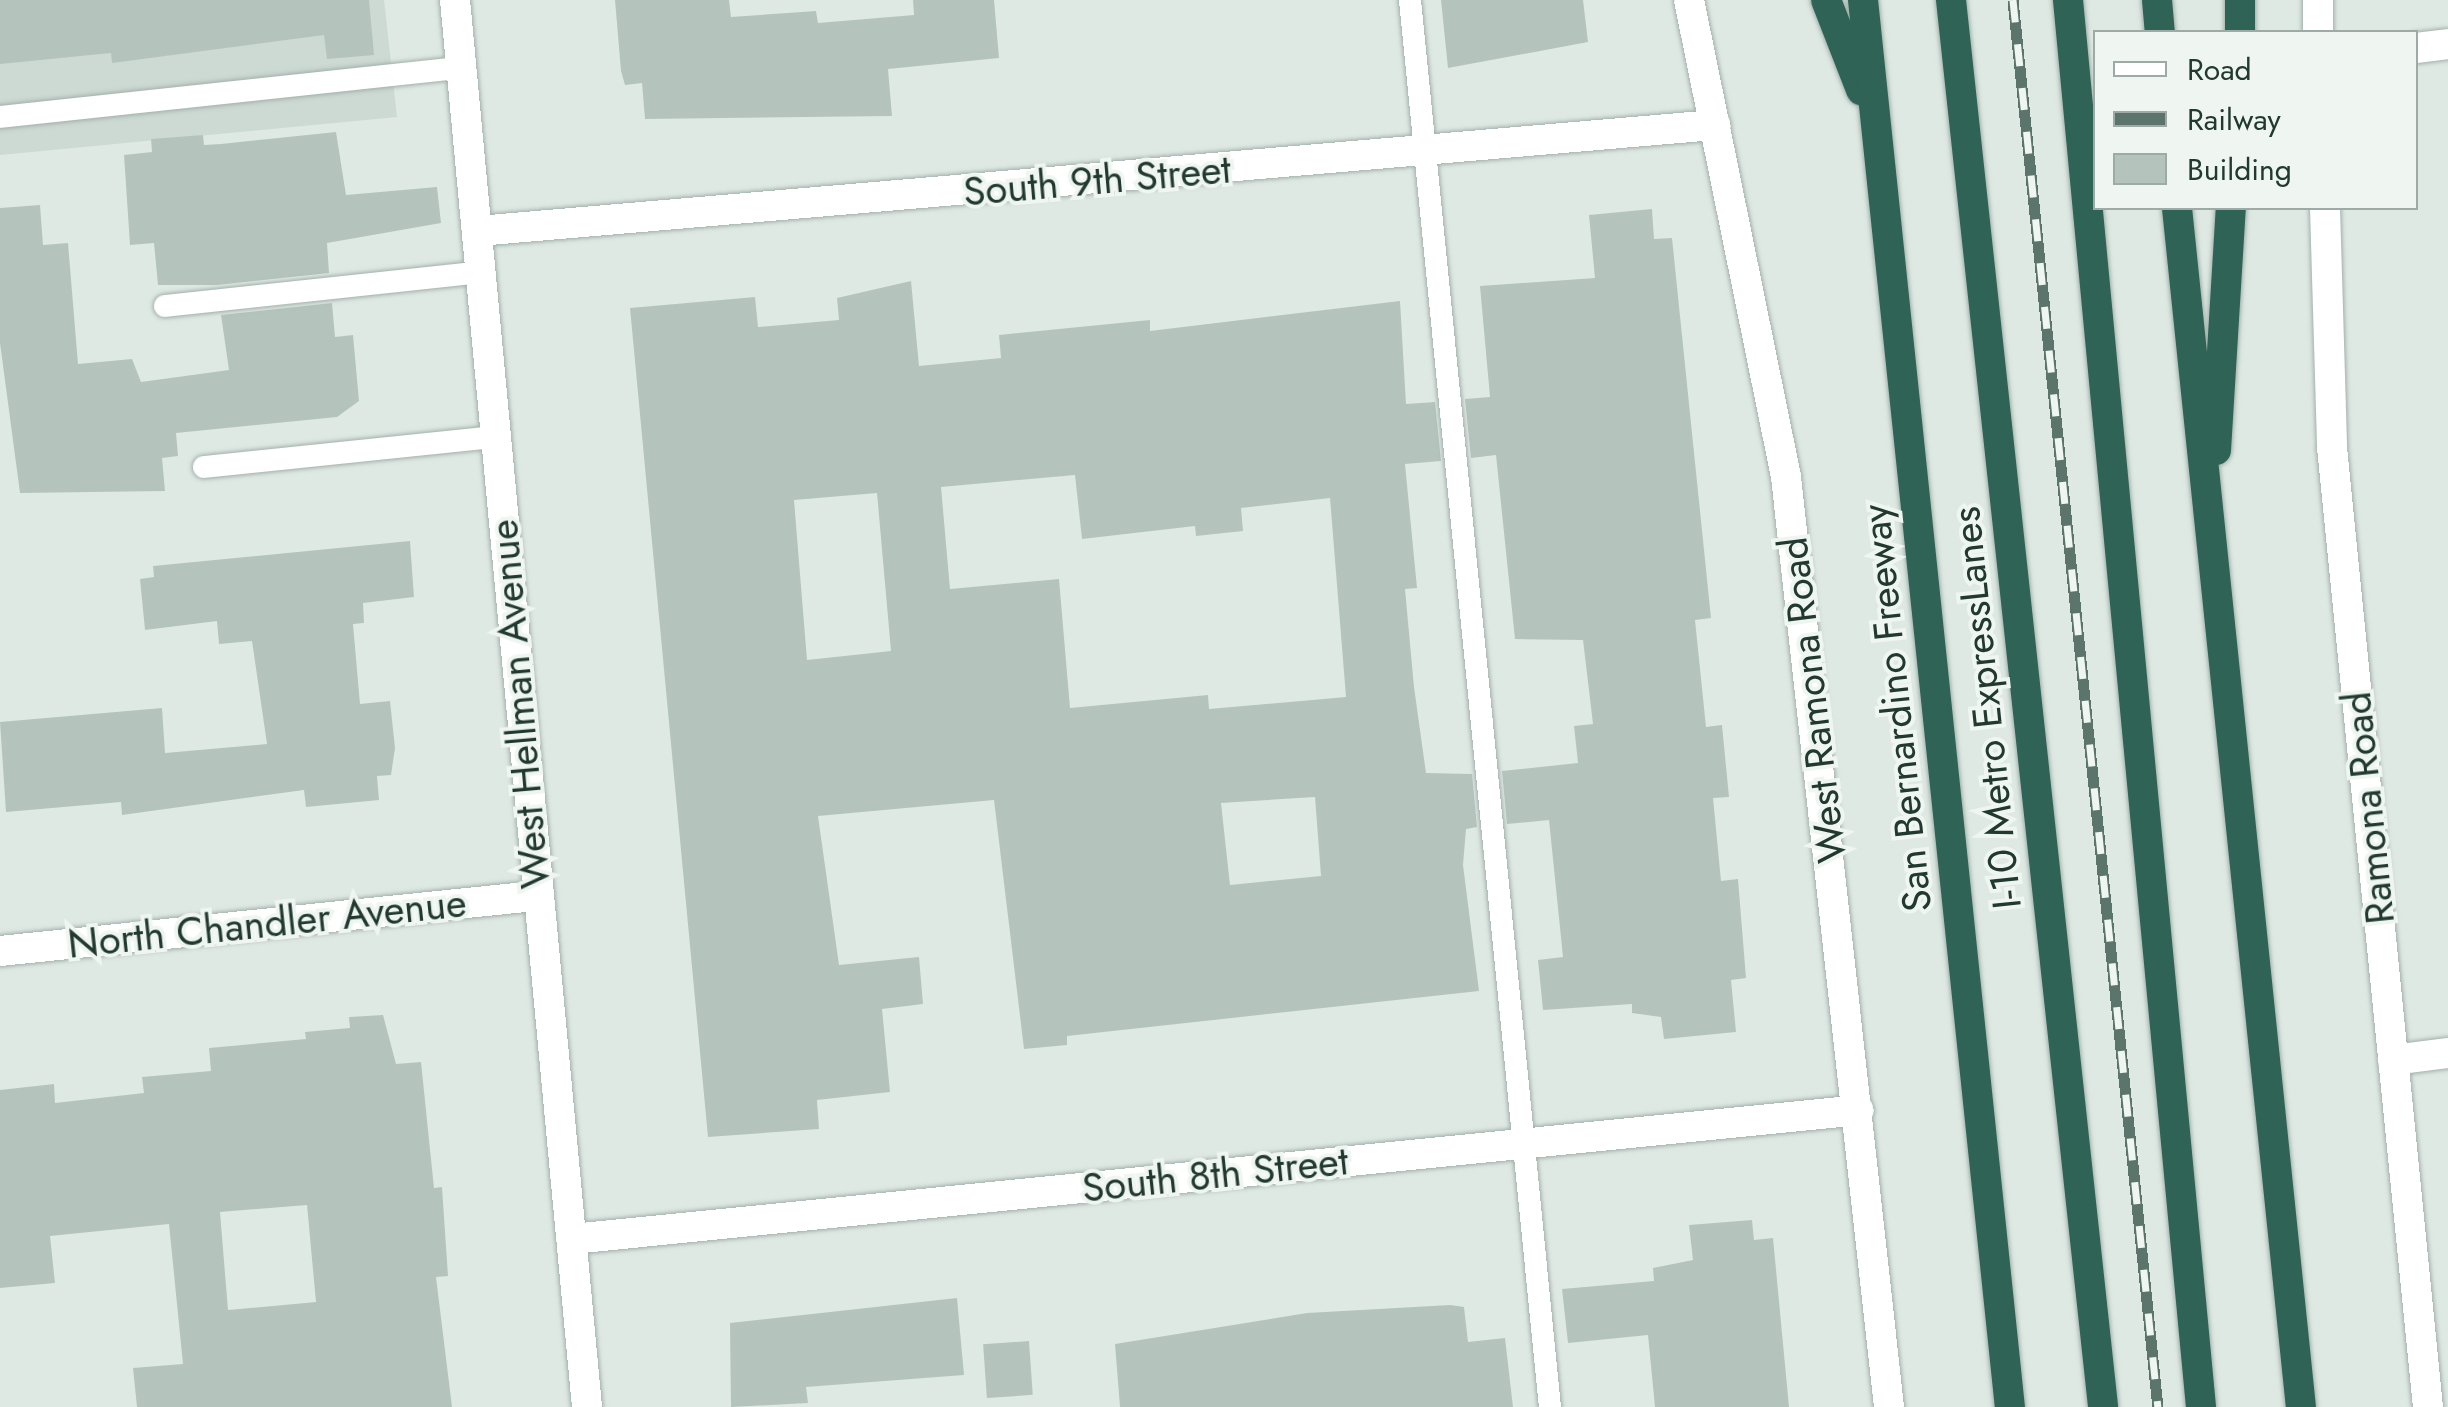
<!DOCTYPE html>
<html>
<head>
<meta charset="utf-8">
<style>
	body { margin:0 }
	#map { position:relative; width:2448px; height:1407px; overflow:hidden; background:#dfe9e4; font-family:Jost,sans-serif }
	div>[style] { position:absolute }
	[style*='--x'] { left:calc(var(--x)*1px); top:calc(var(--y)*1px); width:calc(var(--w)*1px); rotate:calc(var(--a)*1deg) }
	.built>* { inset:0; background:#cdd9d3 }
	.building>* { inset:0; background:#b4c4bd; transform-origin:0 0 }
	.roads { filter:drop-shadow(0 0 2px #a2b1ab) drop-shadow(0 0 2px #a2b1ab) }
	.lane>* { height:22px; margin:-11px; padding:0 11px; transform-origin:11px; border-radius:11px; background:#fff }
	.street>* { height:30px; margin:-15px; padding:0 15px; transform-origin:15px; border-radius:15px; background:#fff }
	.secondary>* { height:30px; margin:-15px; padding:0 15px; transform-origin:15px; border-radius:15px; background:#fff }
	.highway>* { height:30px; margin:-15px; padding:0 15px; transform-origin:15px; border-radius:15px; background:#2e6356 }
	.rail>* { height:11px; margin-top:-5.5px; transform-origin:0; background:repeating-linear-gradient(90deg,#eff6f2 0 22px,#5b746c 0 44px); box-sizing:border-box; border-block:2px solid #5b746c }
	span { translate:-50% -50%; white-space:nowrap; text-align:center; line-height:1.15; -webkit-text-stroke:8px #eff6f2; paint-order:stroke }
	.street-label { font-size:40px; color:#213931 }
	.legend { position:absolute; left:2093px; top:30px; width:325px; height:180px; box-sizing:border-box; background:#eff6f2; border:2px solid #9daaa5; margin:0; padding:12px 18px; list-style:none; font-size:30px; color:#213931 }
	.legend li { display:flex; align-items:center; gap:20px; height:50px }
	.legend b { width:50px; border:2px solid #9daaa5 }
</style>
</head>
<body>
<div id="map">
	<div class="built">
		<div style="clip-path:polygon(0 0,384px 0,397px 117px,0 155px)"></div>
	</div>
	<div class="building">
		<div style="clip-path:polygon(0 0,369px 0,374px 55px,327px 59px,324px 35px,112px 63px,111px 53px,0 64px)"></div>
		<div style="clip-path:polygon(615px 0,729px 0,731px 17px,816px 11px,818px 23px,914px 15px,913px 0,994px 0,999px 58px,888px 69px,892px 116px,645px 119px,642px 83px,625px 85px,621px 71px)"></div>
		<div style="clip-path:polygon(1441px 0,1583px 0,1588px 42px,1448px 68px)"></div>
		<div style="clip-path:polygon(336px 132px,346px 195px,437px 187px,441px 223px,327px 243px,329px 273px,217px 285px,158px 285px,154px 243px,130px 245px,124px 155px,152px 152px,151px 139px,203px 135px,204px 145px,221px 144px)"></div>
		<div style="clip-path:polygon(40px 205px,43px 245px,68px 243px,78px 364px,132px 359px,141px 382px,229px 370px,221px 315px,332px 303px,335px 337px,353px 335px,359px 401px,337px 417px,176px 433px,178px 456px,162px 458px,165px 491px,20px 493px,0 343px,0 208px)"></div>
		<div style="clip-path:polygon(1652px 209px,1654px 239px,1672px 238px,1711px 618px,1695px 620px,1706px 727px,1722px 725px,1729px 797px,1713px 798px,1721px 881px,1738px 879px,1746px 978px,1731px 980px,1736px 1032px,1664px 1039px,1661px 1017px,1632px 1013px,1632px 1004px,1543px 1010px,1538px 960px,1563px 957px,1549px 820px,1507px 824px,1502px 771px,1578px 763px,1574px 726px,1593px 724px,1583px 640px,1515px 639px,1496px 455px,1471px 458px,1465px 399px,1490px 397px,1480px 286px,1595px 278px,1589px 215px)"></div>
		<div style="clip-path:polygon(evenodd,911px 281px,919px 366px,1001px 358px,999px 335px,1150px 320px,1150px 331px,1400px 301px,1406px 404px,1435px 402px,1441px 461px,1405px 464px,1417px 588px,1405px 589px,1414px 687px,1426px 773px,1472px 774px,1477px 827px,1466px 829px,1463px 865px,1479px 991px,1067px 1036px,1067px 1045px,1024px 1049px,994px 800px,818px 816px,839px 965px,919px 957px,923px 1004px,882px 1009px,890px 1092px,817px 1100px,819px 1129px,708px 1137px,630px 308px,755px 297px,758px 327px,839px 320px,837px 298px,911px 281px,1075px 475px,1082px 539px,1195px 526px,1196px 536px,1243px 531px,1241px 508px,1330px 498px,1346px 697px,1209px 709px,1208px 695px,1070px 708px,1059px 579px,950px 589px,941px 487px,1075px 475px,911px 281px,877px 493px,891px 651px,807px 660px,794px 500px,877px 493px,911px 281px,1315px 797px,1321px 876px,1230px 885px,1221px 803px,1315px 797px)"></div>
		<div style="clip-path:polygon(410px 541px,414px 597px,363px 603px,364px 623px,353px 624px,360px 704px,390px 701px,395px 748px,391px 775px,377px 776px,379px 800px,306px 807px,304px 790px,122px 815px,121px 802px,6px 812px,0 722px,162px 708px,165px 753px,267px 744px,252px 641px,219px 644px,217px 621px,145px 630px,140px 579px,154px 577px,153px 566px)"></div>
		<div style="clip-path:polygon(evenodd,383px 1015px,396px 1064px,421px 1062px,434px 1188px,442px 1187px,448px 1276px,436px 1277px,452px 1407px,137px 1407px,133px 1368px,183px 1364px,169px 1224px,50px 1236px,55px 1283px,0 1288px,0 1090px,54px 1084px,55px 1103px,144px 1093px,142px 1077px,211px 1071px,209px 1048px,306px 1039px,305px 1032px,350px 1028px,349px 1017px,383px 1015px,307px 1205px,316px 1302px,228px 1310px,220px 1212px,307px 1205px)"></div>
		<div style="clip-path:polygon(1752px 1220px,1754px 1240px,1773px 1238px,1789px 1407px,1655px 1407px,1648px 1335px,1568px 1343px,1562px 1289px,1654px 1281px,1653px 1268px,1693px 1260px,1689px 1225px)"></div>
		<div style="clip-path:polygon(957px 1298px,964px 1375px,806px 1387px,808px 1403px,731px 1407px,730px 1323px)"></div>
		<div style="clip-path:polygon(1450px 1305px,1464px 1307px,1468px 1342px,1505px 1338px,1513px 1407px,1120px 1407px,1115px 1344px,1307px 1313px)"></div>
		<div style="left:1029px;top:1341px;width:54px;height:46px;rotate:86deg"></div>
	</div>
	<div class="roads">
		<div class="lane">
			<div style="--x:1410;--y:0;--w:1414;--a:84.32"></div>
			<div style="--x:0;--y:117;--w:465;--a:-6.1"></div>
			<div style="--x:165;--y:306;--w:319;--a:-6.1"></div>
			<div style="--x:204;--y:467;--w:294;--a:-5.9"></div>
		</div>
		<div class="street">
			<div style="--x:1689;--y:0;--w:487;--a:78.5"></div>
			<div style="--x:1786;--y:477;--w:936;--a:83.68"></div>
			<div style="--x:2318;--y:0;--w:32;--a:90"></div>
			<div style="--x:2416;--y:48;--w:32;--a:-7"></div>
			<div style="--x:2325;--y:208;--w:239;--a:88.3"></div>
			<div style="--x:2332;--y:447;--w:965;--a:84.29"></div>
			<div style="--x:478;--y:231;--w:1242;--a:-4.9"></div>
			<div style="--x:0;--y:951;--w:538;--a:-5.87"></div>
			<div style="--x:2393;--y:1060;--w:55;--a:-7.3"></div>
			<div style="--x:572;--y:1239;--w:1293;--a:-5.72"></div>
		</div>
		<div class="secondary">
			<div style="--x:455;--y:0;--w:1413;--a:84.64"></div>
		</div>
		<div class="highway">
			<div style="--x:1826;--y:0;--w:97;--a:68.7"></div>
			<div style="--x:1863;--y:0;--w:1415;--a:84.04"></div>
			<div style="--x:1951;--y:0;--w:1415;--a:83.83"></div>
			<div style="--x:2068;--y:0;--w:1413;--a:84.6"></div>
			<div style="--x:2157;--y:0;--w:32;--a:85"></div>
			<div style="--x:2240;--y:0;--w:32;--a:90"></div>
			<div style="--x:2177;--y:208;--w:1205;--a:84.1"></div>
			<div style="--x:2216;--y:450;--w:242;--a:-86.5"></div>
		</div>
	</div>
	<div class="rail">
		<div style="--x:2013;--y:0;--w:1414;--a:84.12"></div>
	</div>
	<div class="street-label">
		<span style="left:1097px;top:180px;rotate:-5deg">South 9th Street</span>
		<span style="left:1812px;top:700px;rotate:-97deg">West Ramona Road</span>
		<span style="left:519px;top:704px;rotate:-95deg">West Hellman Avenue</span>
		<span style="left:1896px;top:708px;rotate:-96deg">San Bernardino Freeway</span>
		<span style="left:1986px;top:708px;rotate:-96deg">I-10 Metro ExpressLanes</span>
		<span style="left:2368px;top:808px;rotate:-96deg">Ramona Road</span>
		<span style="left:267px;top:923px;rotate:-6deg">North Chandler Avenue</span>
		<span style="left:1215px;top:1174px;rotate:-6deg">South 8th Street</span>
	</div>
	<ul class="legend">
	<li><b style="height:12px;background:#fff"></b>Road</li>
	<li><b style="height:12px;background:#5b746c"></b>Railway</li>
	<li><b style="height:28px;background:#b4c4bd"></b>Building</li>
	</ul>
</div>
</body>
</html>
